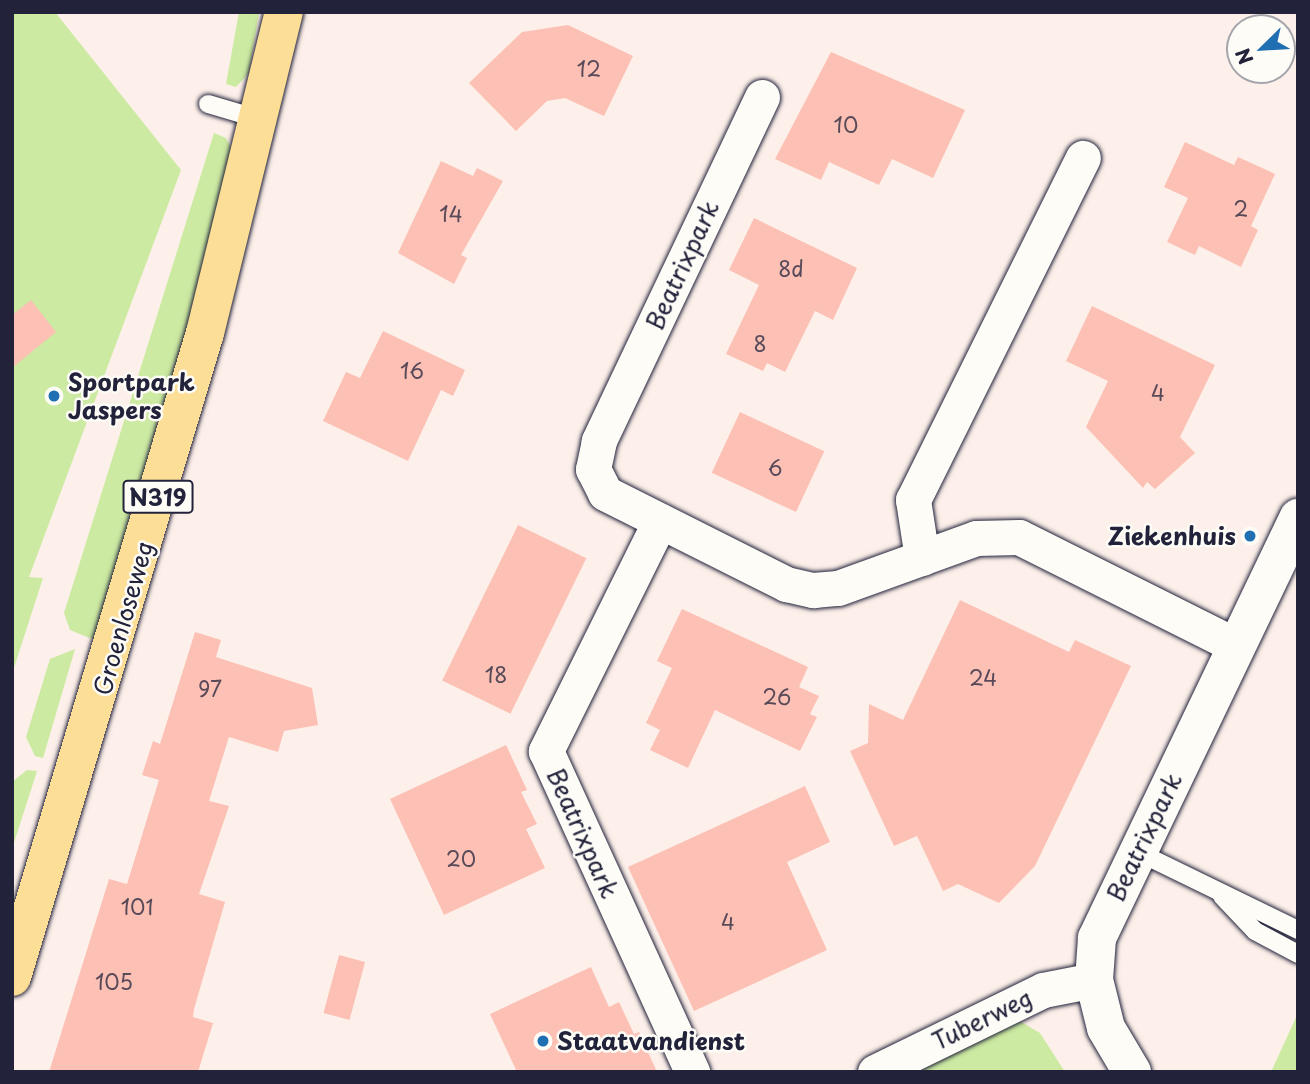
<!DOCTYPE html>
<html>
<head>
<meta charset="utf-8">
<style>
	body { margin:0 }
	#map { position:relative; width:1310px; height:1084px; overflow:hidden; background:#fdf0ea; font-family:"Playpen Sans",sans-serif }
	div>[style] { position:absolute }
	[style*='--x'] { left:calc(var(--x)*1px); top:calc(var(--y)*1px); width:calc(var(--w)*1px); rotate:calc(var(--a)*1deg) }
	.green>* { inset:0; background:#cceaa1 }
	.building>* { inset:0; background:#fcc1b4; transform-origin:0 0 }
	.roads { filter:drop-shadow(0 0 2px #22223b) drop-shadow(0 0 2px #22223b) }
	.service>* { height:18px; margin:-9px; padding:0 9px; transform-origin:9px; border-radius:9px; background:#fdfcf7 }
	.minor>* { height:35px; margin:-17.5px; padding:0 17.5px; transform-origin:17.5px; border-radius:17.5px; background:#fdfcf7 }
	.tertiary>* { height:38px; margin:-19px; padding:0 19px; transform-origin:19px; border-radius:19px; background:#fdfcf7 }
	.primary>* { height:38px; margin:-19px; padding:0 19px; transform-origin:19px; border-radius:19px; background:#fcde96 }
	.dots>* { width:19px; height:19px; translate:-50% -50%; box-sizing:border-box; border:4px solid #fdfcf7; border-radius:50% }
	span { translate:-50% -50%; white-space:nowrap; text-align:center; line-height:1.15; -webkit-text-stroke:5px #fdfcf7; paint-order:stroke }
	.number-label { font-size:21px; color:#584a59 }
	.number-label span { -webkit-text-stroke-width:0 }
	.shield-label span { padding:2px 5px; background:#fdfcf7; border:2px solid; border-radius:5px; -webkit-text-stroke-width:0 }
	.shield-label { font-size:23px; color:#22223b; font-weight:700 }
	.street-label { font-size:24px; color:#22223b }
	.poi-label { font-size:24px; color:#22223b; font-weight:700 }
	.left { translate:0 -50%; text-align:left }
	.right { translate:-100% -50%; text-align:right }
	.frame { position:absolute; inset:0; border:14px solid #22223b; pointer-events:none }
	.north { position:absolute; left:1226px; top:14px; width:70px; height:70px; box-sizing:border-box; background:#fdfcf7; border:2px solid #a5a5ac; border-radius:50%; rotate:246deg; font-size:19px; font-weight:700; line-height:28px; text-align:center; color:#22223b }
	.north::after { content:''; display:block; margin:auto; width:24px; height:32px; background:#1f6fb2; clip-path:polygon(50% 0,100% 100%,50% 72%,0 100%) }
</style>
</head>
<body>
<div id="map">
	<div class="green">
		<div style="clip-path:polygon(12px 12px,55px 12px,181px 170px,29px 577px,43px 578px,12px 674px)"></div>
		<div style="clip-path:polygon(239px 12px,259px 12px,249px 73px,236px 87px,226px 84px)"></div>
		<div style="clip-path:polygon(214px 133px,226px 138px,233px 151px,173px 393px,97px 641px,70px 630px,64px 613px)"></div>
		<div style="clip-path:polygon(75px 649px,43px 758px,35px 756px,26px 737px,50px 659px)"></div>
		<div style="clip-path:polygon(27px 770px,37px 771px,12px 849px,12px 782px)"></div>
		<div style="clip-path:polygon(1298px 1013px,1298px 1072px,1271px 1072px)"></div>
		<div style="clip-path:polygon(1009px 1015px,1040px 1033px,1065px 1072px,892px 1072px)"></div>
	</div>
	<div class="building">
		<div style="clip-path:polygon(568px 25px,633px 56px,604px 116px,565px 98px,547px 101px,516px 131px,469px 83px,522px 32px)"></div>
		<div style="clip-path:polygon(831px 52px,965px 110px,933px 178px,892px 159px,879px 185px,829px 162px,821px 180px,775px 159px)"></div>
		<div style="clip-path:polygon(1185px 142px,1234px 165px,1238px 157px,1275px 174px,1251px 226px,1258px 230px,1241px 267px,1199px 246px,1195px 255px,1167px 242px,1188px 198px,1164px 187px)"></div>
		<div style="clip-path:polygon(441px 161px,473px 176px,477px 168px,503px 181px,461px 255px,467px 258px,454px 284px,398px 253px)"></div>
		<div style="clip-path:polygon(754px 218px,857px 268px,833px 320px,815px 311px,785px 372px,767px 363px,763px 371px,726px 354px,759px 285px,729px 270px)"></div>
		<div style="clip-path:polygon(31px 300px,56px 332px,12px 368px,12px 315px)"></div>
		<div style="clip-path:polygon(1092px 306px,1215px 365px,1180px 437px,1195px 453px,1155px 489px,1147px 482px,1143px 488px,1086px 427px,1108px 381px,1066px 361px)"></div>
		<div style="clip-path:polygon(383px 331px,465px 370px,453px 396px,441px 390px,408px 461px,323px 421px,346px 372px,360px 378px)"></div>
		<div style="left:740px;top:412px;width:93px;height:67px;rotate:25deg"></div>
		<div style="left:518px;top:525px;width:76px;height:173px;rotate:26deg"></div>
		<div style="clip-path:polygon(960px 600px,1069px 652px,1075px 640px,1131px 666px,1035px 866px,999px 903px,958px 884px,943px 891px,917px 836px,894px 846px,850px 751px,868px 743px,869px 704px,903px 720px)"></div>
		<div style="clip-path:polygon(682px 609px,808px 667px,799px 687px,819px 696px,810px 714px,817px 717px,800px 751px,715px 710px,688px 768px,650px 750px,660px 730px,646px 723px,672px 668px,657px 661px)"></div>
		<div style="clip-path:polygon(195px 632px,221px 640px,216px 657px,312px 688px,318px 725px,284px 731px,278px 752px,229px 737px,209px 801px,229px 806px,199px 894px,225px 902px,194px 1009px,193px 1017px,213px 1023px,198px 1072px,49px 1072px,109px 879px,127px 884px,159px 780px,142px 775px,153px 741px,160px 744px)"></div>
		<div style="clip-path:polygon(506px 745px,527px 790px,521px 792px,537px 824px,526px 829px,545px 868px,444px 915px,390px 799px)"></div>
		<div style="clip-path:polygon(805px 786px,830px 842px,787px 862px,827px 950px,694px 1011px,628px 867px)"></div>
		<div style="left:339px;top:955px;width:27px;height:60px;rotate:15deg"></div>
		<div style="clip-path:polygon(591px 967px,609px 1007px,619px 1002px,634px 1034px,639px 1032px,657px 1072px,517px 1072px,490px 1014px)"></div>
	</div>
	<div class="roads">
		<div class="service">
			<div style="--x:208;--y:104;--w:56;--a:16.5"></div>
			<div style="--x:1138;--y:852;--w:178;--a:26"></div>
			<div style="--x:1222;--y:896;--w:48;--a:46.7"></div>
			<div style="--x:1255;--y:931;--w:49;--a:28.1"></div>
		</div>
		<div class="minor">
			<div style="--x:762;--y:97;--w:381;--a:115.4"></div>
			<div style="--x:599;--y:441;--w:29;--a:102"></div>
			<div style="--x:593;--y:469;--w:27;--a:63"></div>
			<div style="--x:605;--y:493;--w:203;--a:26.7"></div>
			<div style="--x:786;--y:584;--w:28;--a:13"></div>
			<div style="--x:813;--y:590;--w:25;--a:-5"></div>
			<div style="--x:838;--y:588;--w:147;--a:-19.9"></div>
			<div style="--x:976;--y:538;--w:43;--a:-1.3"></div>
			<div style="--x:1019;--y:537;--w:244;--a:26.6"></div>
			<div style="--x:660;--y:521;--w:257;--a:116.4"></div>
			<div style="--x:546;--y:751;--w:353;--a:65.5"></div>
			<div style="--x:922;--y:558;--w:59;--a:-98.8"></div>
			<div style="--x:913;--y:500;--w:382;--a:-63.6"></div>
			<div style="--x:875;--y:1072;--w:187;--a:-26"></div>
			<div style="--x:1043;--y:990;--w:52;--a:-11.1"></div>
		</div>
		<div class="tertiary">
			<div style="--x:1132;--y:1072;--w:51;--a:-120.6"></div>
			<div style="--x:1106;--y:1028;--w:49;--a:-104"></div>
			<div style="--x:1094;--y:980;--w:42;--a:-85.9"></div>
			<div style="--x:1097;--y:938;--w:466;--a:-64.4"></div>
		</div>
		<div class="primary">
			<div style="--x:12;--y:977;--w:672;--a:-73.32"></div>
			<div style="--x:205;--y:333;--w:331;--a:-76.2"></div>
		</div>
	</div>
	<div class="dots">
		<div style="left:54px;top:396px;background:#1f6fb2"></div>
		<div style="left:1250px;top:536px;background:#1f6fb2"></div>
		<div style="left:543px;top:1041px;background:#1f6fb2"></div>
	</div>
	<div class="number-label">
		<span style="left:589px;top:68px">12</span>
		<span style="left:846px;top:124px">10</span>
		<span style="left:1241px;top:208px">2</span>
		<span style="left:451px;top:213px">14</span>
		<span style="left:791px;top:268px">8d</span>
		<span style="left:760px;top:343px">8</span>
		<span style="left:412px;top:370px">16</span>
		<span style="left:1158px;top:392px">4</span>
		<span style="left:775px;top:467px">6</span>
		<span style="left:496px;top:674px">18</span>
		<span style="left:983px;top:677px">24</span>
		<span style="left:210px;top:688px">97</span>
		<span style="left:777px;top:696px">26</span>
		<span style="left:461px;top:858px">20</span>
		<span style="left:137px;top:906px">101</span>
		<span style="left:728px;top:921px">4</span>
		<span style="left:114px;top:981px">105</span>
	</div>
	<div class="shield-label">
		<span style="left:158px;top:497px">N319</span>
	</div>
	<div class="street-label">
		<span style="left:682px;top:265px;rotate:-65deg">Beatrixpark</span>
		<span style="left:123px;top:618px;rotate:-74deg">Groenloseweg</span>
		<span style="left:583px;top:833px;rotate:66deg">Beatrixpark</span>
		<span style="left:1144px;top:837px;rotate:-64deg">Beatrixpark</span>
		<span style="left:982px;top:1019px;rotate:-26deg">Tuberweg</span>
	</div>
	<div class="poi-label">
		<span class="left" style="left:68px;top:396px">Sportpark<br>Jaspers</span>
		<span class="right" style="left:1236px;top:536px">Ziekenhuis</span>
		<span class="left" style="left:557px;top:1041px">Staatvandienst</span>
	</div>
	<div class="frame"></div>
	<div class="north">N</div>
</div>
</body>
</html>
